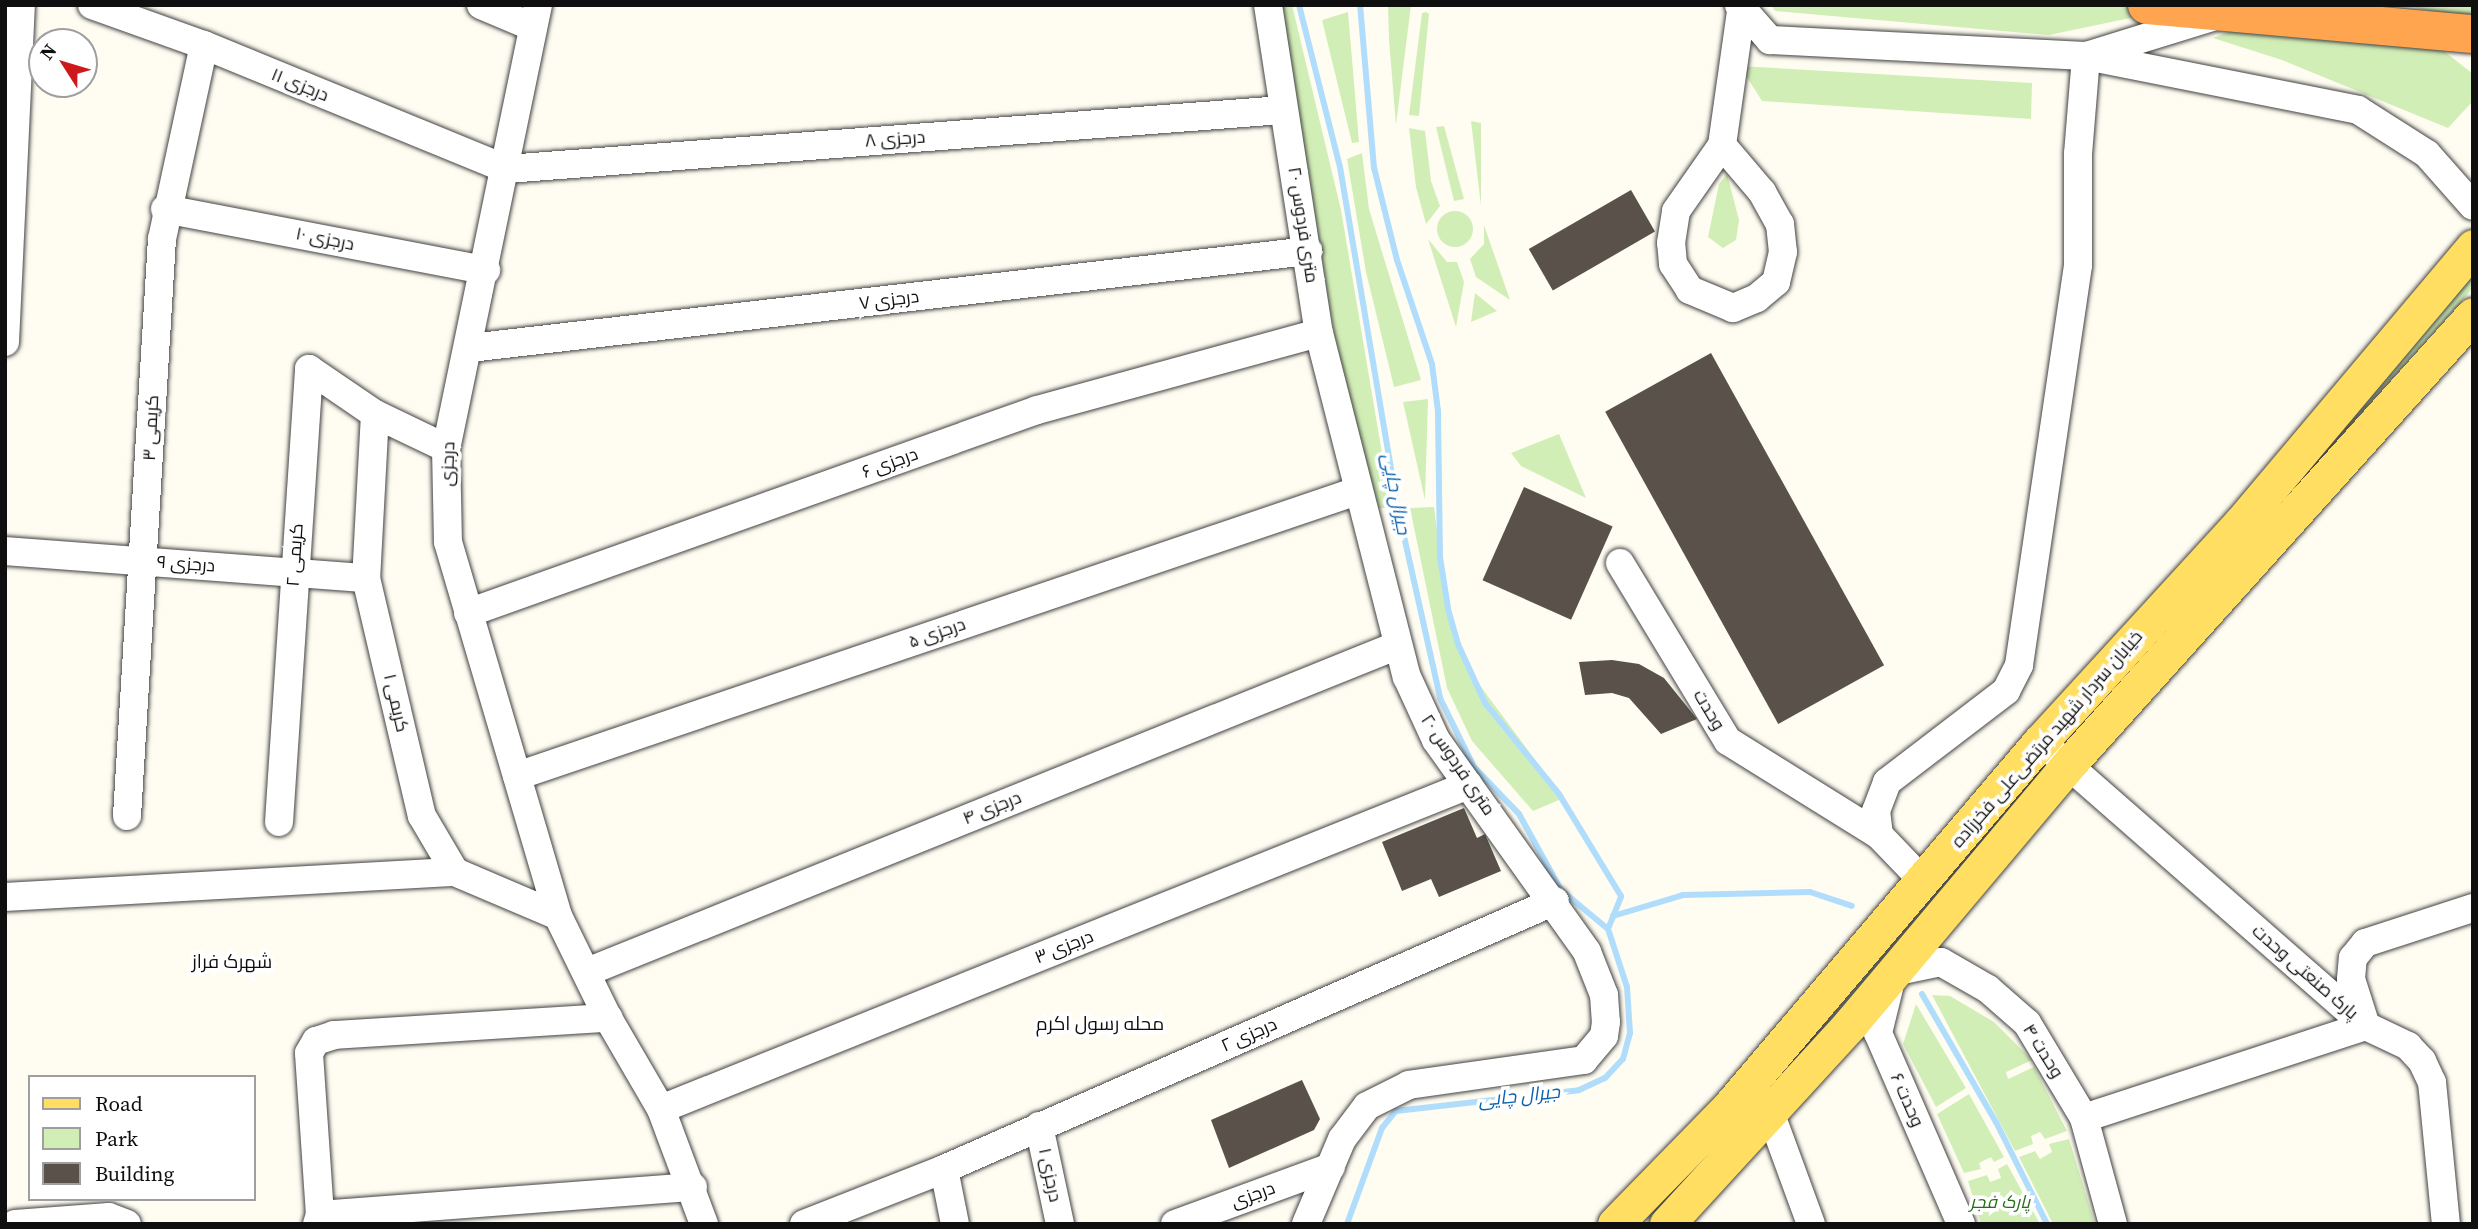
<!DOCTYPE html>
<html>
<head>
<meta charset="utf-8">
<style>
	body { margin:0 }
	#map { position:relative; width:2478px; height:1229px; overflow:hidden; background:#fffdf2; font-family:"Source Serif 4",Cairo,serif }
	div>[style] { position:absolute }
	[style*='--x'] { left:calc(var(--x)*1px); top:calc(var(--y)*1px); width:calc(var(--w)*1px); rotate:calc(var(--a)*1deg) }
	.green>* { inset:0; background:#d2eeb7 }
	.round { border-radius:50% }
	.stream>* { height:6px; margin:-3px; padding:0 3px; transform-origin:3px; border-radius:3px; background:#b1ddfc }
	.building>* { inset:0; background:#59514a; transform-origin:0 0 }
	.roads { filter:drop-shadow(0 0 2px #424242) drop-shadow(0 0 2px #424242) }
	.minor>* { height:28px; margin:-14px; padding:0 14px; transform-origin:14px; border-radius:14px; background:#fff }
	.major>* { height:35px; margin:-17.5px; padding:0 17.5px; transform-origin:17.5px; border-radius:17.5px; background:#ffde62 }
	.highway>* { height:38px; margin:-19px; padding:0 19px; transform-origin:19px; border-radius:19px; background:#ffa550 }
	span { translate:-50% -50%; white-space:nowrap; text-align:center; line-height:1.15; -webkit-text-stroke:7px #fff; paint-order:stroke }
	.street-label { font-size:18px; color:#0f0f0f }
	.park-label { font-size:18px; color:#276e18; font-style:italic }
	.water-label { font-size:19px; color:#0b62ae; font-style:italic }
	.neighbourhood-label { font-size:19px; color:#0f0f0f }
	.frame { position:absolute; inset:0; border:7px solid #0f0f0f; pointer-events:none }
	.legend { position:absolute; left:28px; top:1075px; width:228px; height:126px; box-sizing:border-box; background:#fff; border:2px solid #9f9f9f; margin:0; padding:9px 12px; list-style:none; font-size:21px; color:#0f0f0f }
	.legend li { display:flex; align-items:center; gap:14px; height:35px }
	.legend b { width:35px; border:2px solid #9f9f9f }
	.north { position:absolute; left:28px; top:28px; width:70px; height:70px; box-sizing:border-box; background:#fff; border:2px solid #9f9f9f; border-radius:50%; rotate:307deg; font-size:19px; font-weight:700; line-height:28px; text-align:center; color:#0f0f0f }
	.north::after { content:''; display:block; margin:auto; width:24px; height:32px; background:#ce191c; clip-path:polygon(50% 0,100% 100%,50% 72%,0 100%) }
</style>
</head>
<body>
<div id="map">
	<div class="green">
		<div style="clip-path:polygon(1282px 5px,1292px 5px,1341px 210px,1391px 507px,1369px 510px,1330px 311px)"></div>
		<div style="clip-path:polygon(1388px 5px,1411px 5px,1396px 125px,1389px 40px)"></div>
		<div style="clip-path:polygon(1771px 5px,2113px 5px,2164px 11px,2049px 35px,1775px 11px)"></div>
		<div style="clip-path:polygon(2406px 5px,2473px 5px,2473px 23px,2468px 21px)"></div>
		<div style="clip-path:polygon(1348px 12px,1359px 142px,1352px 143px,1322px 20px)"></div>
		<div style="clip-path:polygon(1426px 12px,1429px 14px,1419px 116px,1409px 115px,1422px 13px)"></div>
		<div style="clip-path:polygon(2238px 28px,2440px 48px,2473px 74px,2473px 101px,2448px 128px,2282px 60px,2213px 38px)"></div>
		<div style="clip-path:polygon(1740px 66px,2032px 83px,2031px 119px,1762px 101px)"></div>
		<div style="clip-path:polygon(1471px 121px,1481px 123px,1481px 206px)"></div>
		<div style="clip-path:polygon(1444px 126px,1464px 199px,1454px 201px,1436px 127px)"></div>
		<div style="clip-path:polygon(1409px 128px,1425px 131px,1431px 181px,1440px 206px,1426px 224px,1416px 187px)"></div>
		<div style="clip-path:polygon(1362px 153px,1369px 209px,1421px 380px,1394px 387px,1366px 272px,1347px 159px)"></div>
		<div style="clip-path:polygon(1727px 174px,1739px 220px,1736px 240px,1723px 248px,1708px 237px,1719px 184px)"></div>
		<div class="round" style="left:1437px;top:211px;width:36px;height:36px"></div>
		<div style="clip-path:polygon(1484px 225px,1486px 231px,1510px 300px,1476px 277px,1470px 259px,1484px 244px)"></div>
		<div style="clip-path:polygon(1428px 239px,1447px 262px,1457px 262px,1464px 282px,1456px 327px)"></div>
		<div style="clip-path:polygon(2473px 275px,2473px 288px,2445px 320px,2069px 738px)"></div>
		<div style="clip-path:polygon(1475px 293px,1497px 311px,1471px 322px)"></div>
		<div style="clip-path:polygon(1428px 399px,1425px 500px,1403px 402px)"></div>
		<div style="clip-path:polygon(1559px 434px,1586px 498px,1521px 466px,1511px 453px)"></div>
		<div style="clip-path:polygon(1434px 507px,1447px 608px,1467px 668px,1545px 773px,1559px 800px,1533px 811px,1472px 741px,1447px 688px,1410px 508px)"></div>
		<div style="clip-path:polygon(1932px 995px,1950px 996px,1994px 1022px,2032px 1060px,2006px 1072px,2008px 1079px,2034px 1067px,2067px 1131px,2045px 1139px,2040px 1132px,2031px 1136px,2033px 1144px,2015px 1151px)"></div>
		<div style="clip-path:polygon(1916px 1004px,1966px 1088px,1936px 1107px,1903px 1044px)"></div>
		<div style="clip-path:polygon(1969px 1094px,2004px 1157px,1994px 1162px,1991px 1157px,1979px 1163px,1981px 1169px,1964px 1173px,1937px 1114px)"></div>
		<div style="clip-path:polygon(2069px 1139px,2095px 1224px,2053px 1224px,2019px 1157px,2035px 1151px,2040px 1159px,2052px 1152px,2049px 1144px)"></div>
		<div style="clip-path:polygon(2007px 1164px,2040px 1224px,1981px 1224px,1968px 1181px,1987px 1175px,1990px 1182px,2001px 1178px,1998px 1169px)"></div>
	</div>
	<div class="stream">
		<div style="--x:1299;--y:5;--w:167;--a:75.8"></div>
		<div style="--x:1340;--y:167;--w:343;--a:80.4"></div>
		<div style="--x:1397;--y:505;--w:198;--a:77.4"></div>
		<div style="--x:1440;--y:698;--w:77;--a:63.8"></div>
		<div style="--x:1474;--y:767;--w:65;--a:46.2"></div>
		<div style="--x:1519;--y:814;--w:87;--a:61.1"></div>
		<div style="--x:1561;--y:890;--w:61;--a:39.7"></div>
		<div style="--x:1613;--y:916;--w:73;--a:-16.7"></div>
		<div style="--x:1683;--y:895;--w:127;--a:-1.4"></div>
		<div style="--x:1810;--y:892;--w:44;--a:18.4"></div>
		<div style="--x:1922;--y:994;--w:148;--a:60"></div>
		<div style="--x:1996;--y:1122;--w:114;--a:63.4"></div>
		<div style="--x:1347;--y:1224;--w:102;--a:-70"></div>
		<div style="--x:1382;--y:1128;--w:22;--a:-51"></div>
		<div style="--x:1396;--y:1111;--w:184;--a:-6.5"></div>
		<div style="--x:1579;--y:1090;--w:29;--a:-25"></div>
		<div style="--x:1605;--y:1078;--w:26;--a:-47"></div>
		<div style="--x:1623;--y:1059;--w:27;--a:-75"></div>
		<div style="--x:1630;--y:1033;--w:46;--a:-93.7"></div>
		<div style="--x:1627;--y:987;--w:61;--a:-108.1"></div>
		<div style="--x:1608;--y:929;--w:35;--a:-68"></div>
		<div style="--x:1621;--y:896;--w:119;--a:-121.3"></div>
		<div style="--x:1559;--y:794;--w:117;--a:-129.1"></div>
		<div style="--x:1485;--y:703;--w:65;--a:-114.6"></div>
		<div style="--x:1458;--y:644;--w:37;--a:-106"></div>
		<div style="--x:1448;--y:608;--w:52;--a:-98.9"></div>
		<div style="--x:1440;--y:557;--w:146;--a:-90.8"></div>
		<div style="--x:1438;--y:411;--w:47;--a:-97.3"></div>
		<div style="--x:1432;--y:364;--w:110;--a:-108.6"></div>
		<div style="--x:1397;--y:260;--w:95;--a:-104"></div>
		<div style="--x:1374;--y:168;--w:164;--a:-94.9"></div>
	</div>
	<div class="building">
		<div style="left:1631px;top:190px;width:48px;height:118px;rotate:60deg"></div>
		<div style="left:1711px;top:353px;width:357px;height:121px;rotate:61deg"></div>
		<div style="left:1524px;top:487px;width:97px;height:102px;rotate:24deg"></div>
		<div style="clip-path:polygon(1612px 660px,1639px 664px,1664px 678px,1697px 719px,1661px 734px,1629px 698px,1612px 693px,1585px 695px,1579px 662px)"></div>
		<div style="clip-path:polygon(1464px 808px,1477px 838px,1485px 834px,1501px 871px,1439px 897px,1431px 879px,1402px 891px,1382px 842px)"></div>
		<div style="clip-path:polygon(1302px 1080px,1320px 1119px,1314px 1130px,1229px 1168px,1211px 1120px)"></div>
	</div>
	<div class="roads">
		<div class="minor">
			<div style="--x:92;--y:5;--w:119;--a:19.7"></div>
			<div style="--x:204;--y:45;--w:327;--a:22.3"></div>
			<div style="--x:507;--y:169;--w:778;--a:-4.35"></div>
			<div style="--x:481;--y:5;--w:56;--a:22.9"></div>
			<div style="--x:538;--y:5;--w:452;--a:101.7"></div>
			<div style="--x:446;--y:448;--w:94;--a:88.8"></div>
			<div style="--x:448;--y:542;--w:390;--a:73.6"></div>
			<div style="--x:558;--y:916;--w:114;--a:63.9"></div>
			<div style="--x:608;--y:1018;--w:105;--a:59.8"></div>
			<div style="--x:661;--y:1109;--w:123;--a:69.5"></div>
			<div style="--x:1268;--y:5;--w:332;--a:81.2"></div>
			<div style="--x:1319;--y:333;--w:355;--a:75.7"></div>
			<div style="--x:1407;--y:677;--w:69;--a:65.3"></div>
			<div style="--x:1436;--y:740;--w:260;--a:54.5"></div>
			<div style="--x:1587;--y:952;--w:46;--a:68.4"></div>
			<div style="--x:1604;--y:995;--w:27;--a:86"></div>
			<div style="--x:1606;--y:1022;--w:14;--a:98"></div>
			<div style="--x:1604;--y:1036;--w:31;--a:130"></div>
			<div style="--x:1584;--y:1060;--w:177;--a:171.9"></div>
			<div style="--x:1409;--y:1085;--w:47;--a:153.4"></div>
			<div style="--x:1367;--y:1106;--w:41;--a:127.1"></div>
			<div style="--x:1342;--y:1139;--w:92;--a:113"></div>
			<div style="--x:1739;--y:5;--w:47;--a:48.5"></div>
			<div style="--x:1770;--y:40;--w:316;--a:2.9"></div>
			<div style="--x:2086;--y:56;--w:277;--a:11.2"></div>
			<div style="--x:2358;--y:110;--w:82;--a:32.5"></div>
			<div style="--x:2427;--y:154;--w:69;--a:48.5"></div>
			<div style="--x:1722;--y:145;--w:62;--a:49.6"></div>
			<div style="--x:1762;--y:192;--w:37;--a:61"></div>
			<div style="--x:1780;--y:224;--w:28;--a:84"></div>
			<div style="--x:1783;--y:252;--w:31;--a:103"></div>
			<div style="--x:1776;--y:282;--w:25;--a:140"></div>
			<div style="--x:1757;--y:298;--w:26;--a:157"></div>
			<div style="--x:1733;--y:308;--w:47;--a:-157.3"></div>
			<div style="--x:1690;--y:290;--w:31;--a:-123"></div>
			<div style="--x:1673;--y:264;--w:21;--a:-95"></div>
			<div style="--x:1671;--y:243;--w:32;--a:-81"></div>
			<div style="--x:1676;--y:211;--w:80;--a:-55.1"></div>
			<div style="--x:1722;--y:145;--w:135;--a:-81.9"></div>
			<div style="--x:165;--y:209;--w:327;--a:10.8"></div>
			<div style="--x:5;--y:342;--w:337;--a:-87.3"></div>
			<div style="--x:470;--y:348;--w:844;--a:-6.6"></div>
			<div style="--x:375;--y:414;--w:164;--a:93.1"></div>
			<div style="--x:366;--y:578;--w:244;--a:76.8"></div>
			<div style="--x:422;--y:816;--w:65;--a:59.5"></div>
			<div style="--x:455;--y:872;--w:112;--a:23.1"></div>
			<div style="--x:5;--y:551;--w:362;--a:4.3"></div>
			<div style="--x:1620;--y:563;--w:208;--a:58.8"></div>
			<div style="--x:1728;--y:741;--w:178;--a:31.9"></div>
			<div style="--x:1879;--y:835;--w:65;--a:46.2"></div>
			<div style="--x:468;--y:613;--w:604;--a:-19.63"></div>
			<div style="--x:1037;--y:410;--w:292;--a:-15.3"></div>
			<div style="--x:2053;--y:752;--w:416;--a:41.2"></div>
			<div style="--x:2366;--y:1026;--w:47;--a:25.5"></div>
			<div style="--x:2408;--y:1046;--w:21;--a:47"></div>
			<div style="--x:2422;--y:1061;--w:23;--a:65"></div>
			<div style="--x:2432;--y:1082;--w:143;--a:84.4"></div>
			<div style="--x:517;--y:776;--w:887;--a:-18.74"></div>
			<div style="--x:127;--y:816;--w:578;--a:-86.53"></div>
			<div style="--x:162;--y:239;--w:198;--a:-77.8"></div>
			<div style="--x:279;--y:822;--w:454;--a:-86.2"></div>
			<div style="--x:309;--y:369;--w:80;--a:34.3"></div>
			<div style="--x:375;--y:414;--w:79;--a:25.6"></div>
			<div style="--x:1879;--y:835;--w:24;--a:-97"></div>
			<div style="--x:1876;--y:811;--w:31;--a:-69"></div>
			<div style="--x:1887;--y:782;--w:150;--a:-37.4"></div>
			<div style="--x:2006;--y:691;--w:29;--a:-63"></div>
			<div style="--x:2019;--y:665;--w:404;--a:-81.6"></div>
			<div style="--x:2078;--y:265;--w:111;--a:-90"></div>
			<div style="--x:2078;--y:154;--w:98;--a:-85.3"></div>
			<div style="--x:2086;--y:56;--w:135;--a:-17.2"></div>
			<div style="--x:5;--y:897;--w:451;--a:-3.2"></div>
			<div style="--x:587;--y:972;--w:874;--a:-21.96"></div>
			<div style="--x:1893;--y:972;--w:49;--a:-11.8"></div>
			<div style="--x:1941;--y:962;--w:54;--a:29.9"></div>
			<div style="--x:1988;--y:989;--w:52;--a:41.1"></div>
			<div style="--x:2027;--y:1023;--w:111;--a:59"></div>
			<div style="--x:2084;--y:1118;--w:110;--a:74.7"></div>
			<div style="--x:1892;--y:976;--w:59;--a:103.8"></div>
			<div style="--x:1878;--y:1033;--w:208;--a:66.5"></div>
			<div style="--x:661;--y:1109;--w:870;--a:-21.87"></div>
			<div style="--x:1770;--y:1112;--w:119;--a:69.9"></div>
			<div style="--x:2084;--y:1118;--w:297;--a:-18.1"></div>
			<div style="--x:2366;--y:1026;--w:49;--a:-107.7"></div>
			<div style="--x:2351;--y:979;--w:21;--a:-85"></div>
			<div style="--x:2353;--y:958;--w:19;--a:-51"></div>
			<div style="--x:2365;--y:943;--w:114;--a:-18"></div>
			<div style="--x:1039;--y:1126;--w:100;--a:77.9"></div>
			<div style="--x:944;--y:1169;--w:56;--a:78.7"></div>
			<div style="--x:320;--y:1215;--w:374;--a:-4.3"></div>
			<div style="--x:15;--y:1224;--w:94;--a:-4.3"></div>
			<div style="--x:109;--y:1217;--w:19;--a:21"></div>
			<div style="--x:317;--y:1224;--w:9;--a:-72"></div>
			<div style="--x:320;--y:1215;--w:162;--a:-93.9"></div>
			<div style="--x:309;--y:1053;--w:14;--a:-60"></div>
			<div style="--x:316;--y:1041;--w:19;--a:-18"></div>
			<div style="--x:334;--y:1035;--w:275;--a:-3.6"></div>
			<div style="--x:804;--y:1224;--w:150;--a:-21.4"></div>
			<div style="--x:944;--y:1169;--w:667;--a:-23.68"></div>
			<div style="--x:1175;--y:1224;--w:166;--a:-20.1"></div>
		</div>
		<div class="major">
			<div style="--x:1615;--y:1224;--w:165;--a:-45.7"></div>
			<div style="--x:1730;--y:1106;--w:478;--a:-49.6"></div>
			<div style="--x:2040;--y:742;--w:296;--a:-47.5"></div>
			<div style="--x:2240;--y:524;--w:362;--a:-49.9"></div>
			<div style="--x:1667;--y:1224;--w:273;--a:-47.5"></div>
			<div style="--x:1851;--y:1023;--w:337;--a:-49.9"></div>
			<div style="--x:2068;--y:765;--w:605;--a:-48.01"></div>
		</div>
		<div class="highway">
			<div style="--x:2147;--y:5;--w:327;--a:5.1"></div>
		</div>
	</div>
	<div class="street-label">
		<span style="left:300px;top:85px;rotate:22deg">درجزی ۱۱</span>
		<span style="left:895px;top:139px;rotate:-4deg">درجزی ۸</span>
		<span style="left:1303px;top:225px;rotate:81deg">۲۰ متری فردوس</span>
		<span style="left:325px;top:239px;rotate:11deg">درجزی ۱۰</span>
		<span style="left:889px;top:300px;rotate:-7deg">درجزی ۷</span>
		<span style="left:151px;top:428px;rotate:-87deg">کریمی ۳</span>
		<span style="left:890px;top:463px;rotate:-20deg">درجزی ۶</span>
		<span style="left:448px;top:464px;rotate:-88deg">درجزی</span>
		<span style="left:295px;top:555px;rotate:-86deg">کریمی ۲</span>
		<span style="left:186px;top:564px;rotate:4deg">درجزی ۹</span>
		<span style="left:937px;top:633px;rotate:-19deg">درجزی ۵</span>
		<span style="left:396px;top:703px;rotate:77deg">کریمی ۱</span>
		<span style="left:1709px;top:710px;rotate:59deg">وحدت</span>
		<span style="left:2047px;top:739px;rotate:-49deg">خیابان سردار شهید مرتضی‌علی فخرزاده</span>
		<span style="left:1458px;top:765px;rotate:56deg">۲۰ متری فردوس</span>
		<span style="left:992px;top:808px;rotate:-22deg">درجزی ۴</span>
		<span style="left:1064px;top:947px;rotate:-22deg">درجزی ۳</span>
		<span style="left:2305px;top:972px;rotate:41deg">پارک صنعتی وحدت</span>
		<span style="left:1249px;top:1035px;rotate:-24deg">درجزی ۲</span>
		<span style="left:2043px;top:1051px;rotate:58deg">وحدت ۴</span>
		<span style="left:1907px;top:1100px;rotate:66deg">وحدت ۶</span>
		<span style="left:1050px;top:1175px;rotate:78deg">درجزی ۱</span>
		<span style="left:1253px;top:1195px;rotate:-20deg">درجزی</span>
	</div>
	<div class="park-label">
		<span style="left:2000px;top:1202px">پارک فجر</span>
	</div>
	<div class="water-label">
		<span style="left:1396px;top:494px;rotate:79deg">جیرال چایی</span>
		<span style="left:1519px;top:1096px;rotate:-6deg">جیرال چایی</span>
	</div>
	<div class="neighbourhood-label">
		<span style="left:232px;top:962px">شهرک فراز</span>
		<span style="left:1100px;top:1024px">محله رسول اکرم</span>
	</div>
	<div class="frame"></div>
	<ul class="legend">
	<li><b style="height:9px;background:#ffde62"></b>Road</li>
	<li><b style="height:19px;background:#d2eeb7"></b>Park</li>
	<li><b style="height:19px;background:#59514a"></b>Building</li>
	</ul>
	<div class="north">N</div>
</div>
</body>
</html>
